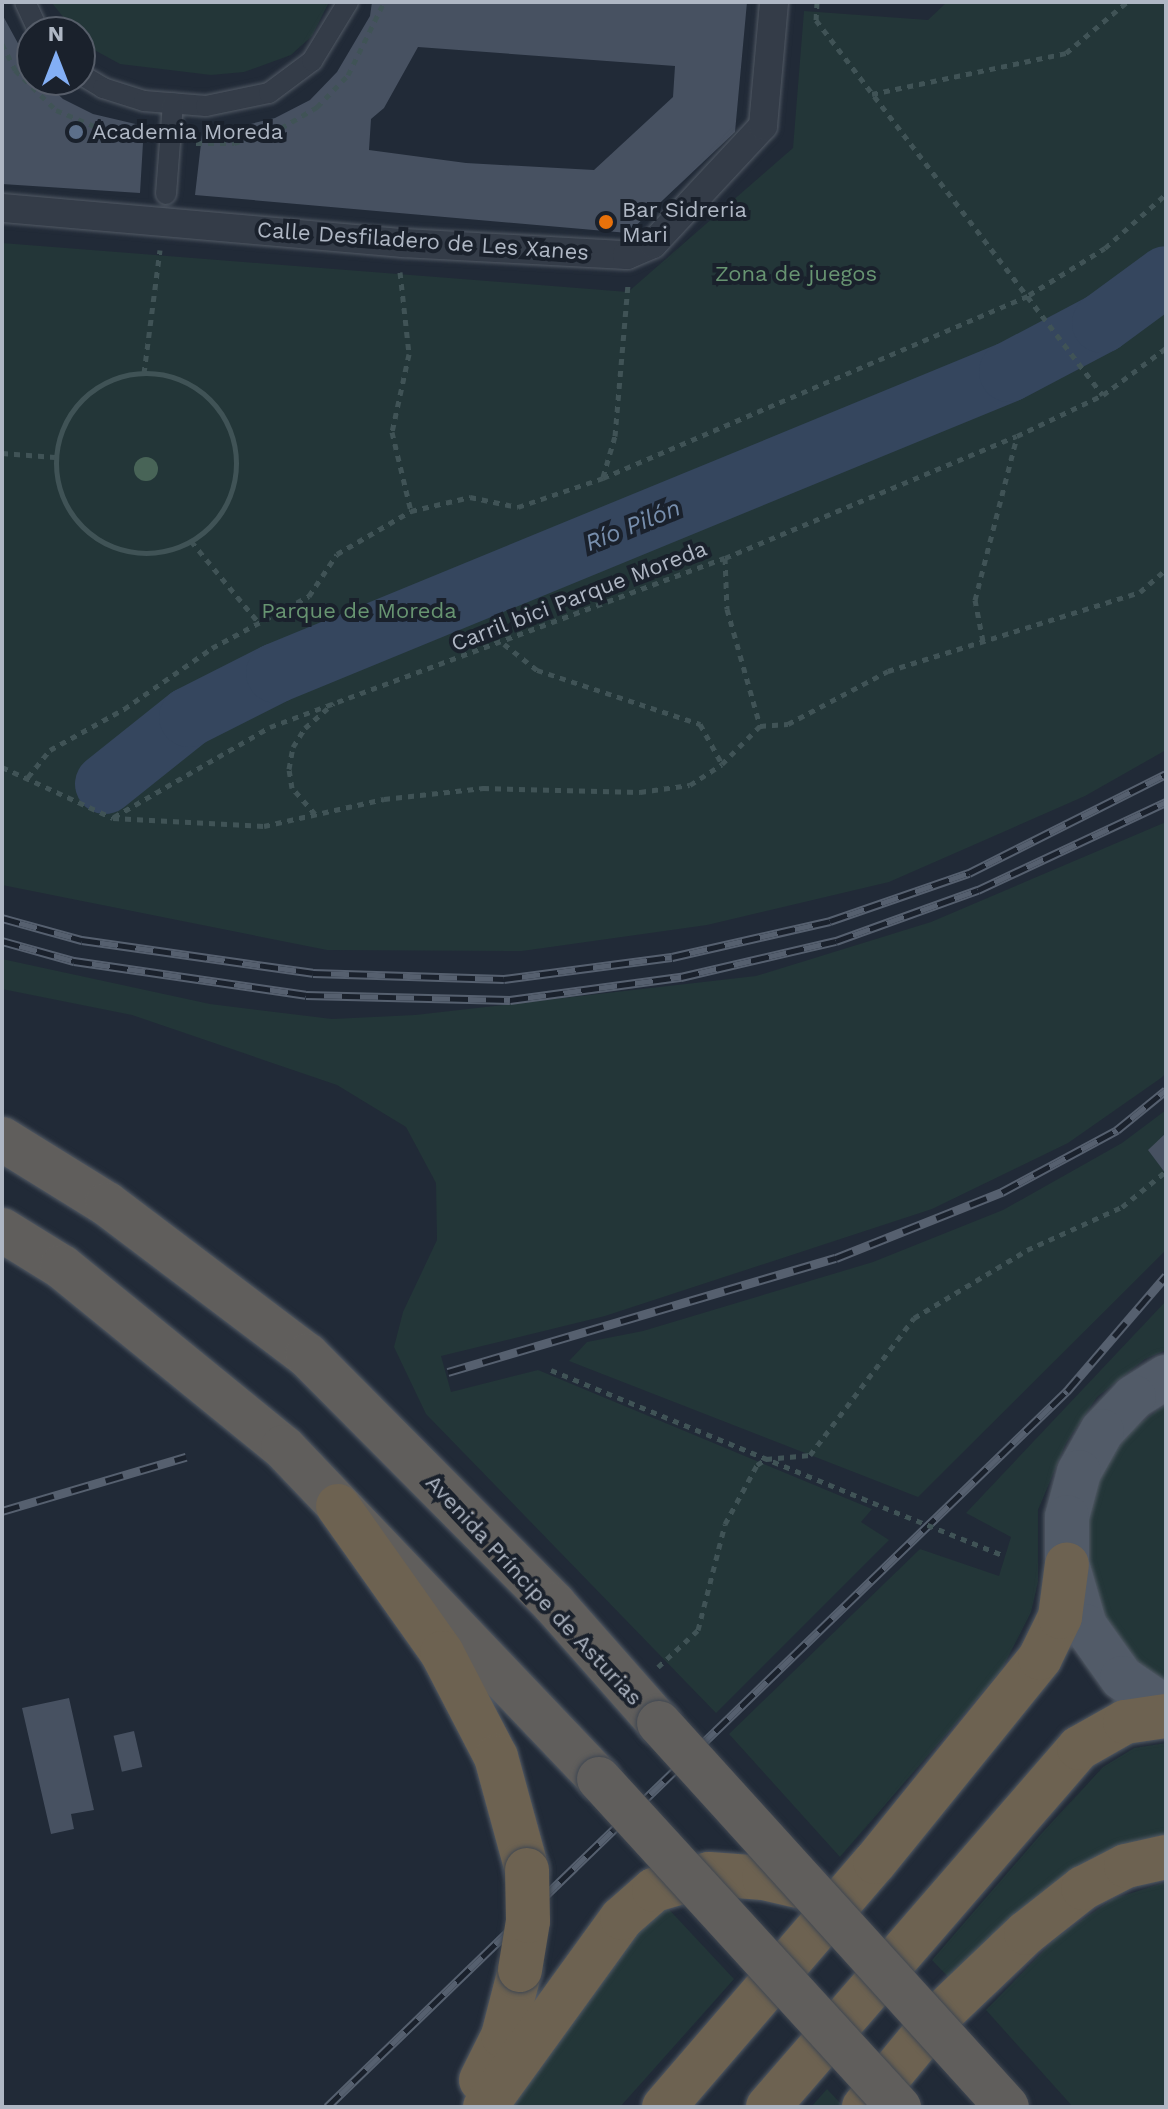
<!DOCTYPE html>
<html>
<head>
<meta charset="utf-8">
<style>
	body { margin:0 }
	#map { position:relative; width:1168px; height:2109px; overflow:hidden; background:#212a37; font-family:"Work Sans",sans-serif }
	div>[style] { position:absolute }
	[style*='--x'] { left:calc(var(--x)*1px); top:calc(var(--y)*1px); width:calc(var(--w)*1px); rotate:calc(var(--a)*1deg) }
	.green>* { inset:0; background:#233638 }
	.river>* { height:60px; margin:-30px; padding:0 30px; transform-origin:30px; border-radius:30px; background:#35465e }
	.building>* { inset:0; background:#475161; transform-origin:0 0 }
	.path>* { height:5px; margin-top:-2.5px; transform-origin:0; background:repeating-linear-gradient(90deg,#405356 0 6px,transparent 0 12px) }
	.path>.ring { margin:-2.5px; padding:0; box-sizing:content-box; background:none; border:5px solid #405356; border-radius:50% }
	.roads { filter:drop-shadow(0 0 2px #525a65) drop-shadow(0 0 2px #525a65) }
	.pedestrian>* { height:20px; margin:-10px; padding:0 10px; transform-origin:10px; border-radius:10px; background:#343c48 }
	.minor>* { height:28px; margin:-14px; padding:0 14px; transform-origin:14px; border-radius:14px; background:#343c48 }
	.primary>* { height:44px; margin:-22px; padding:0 22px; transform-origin:22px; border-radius:22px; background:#525b68 }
	.trunk>* { height:44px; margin:-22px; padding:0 22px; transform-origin:22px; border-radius:22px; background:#605e5c }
	.motorway>* { height:44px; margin:-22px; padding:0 22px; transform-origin:22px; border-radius:22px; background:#6d6251 }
	.rail>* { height:9px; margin-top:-4.5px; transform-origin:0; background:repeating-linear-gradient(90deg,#1a212c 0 18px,#56606f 0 36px); box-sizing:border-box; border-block:2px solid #56606f }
	.path-bridge>* { height:5px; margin-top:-2.5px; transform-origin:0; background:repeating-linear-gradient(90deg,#405356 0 6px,transparent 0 12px) }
	.bridges { filter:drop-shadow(0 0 2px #3f4752) drop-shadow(0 0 2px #3f4752) }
	.trunk-bridge>* { height:44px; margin:-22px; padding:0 22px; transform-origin:22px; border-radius:22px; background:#605e5c }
	.motorway-bridge>* { height:44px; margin:-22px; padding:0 22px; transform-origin:22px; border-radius:22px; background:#6d6251 }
	.trees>* { width:24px; height:24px; margin:-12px; border-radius:50%; background:#486457 }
	.dots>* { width:22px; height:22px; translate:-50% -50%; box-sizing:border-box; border:4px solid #1a212c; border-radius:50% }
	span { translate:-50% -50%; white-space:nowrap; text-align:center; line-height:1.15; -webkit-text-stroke:8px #1a212c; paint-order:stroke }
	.poi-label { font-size:22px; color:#afb7c4 }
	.left { translate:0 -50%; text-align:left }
	.street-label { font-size:22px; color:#afb7c4 }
	.park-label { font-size:22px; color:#679471 }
	.water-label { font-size:24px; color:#778eac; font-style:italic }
	.frame { position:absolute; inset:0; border:4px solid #afb7c4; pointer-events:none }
	.north { position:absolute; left:16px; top:16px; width:80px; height:80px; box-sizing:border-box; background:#1a212c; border:2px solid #565d69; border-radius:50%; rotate:0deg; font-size:22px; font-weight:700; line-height:32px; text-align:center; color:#afb7c4 }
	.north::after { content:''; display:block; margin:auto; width:28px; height:36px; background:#83aff5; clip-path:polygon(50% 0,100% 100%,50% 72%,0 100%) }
</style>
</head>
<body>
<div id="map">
	<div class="green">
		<div style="clip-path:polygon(51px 2px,329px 2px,312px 36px,291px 55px,244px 72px,211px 75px,120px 64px,87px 46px)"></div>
		<div style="clip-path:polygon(947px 2px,1166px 2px,1166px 750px,1085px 796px,889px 882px,707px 925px,522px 951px,327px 950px,2px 885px,2px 243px,628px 292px,793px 148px,804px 11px,928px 20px)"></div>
		<div style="clip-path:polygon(1166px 822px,1166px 1073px,1161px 1078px,1068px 1143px,932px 1209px,605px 1316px,441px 1356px,451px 1392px,538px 1370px,872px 1509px,861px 1522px,889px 1540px,716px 1713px,426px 1414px,394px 1347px,403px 1312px,437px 1240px,436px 1183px,406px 1127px,337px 1085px,132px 1015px,2px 989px,2px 959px,210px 1004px,332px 1019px,415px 1015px,756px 976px,931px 922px)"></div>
		<div style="clip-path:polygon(1166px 1110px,1166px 1250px,918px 1497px,569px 1361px,587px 1342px,643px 1331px,873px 1262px,1003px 1210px,1122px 1143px)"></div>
		<div style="clip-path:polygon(1166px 1301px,1166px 1350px,1145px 1359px,1097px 1397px,1066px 1443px,1038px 1510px,1038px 1582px,1031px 1612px,1001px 1671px,840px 1857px,729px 1734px,920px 1549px,999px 1576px,1011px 1537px,966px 1513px)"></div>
		<div style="clip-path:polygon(1166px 1404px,1166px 1686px,1118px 1648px,1086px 1575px,1089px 1499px,1100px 1474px,1130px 1431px)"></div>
		<div style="clip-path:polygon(1166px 1743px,1166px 1834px,1146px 1840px,955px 1984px,932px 1960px,1041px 1834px,1103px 1767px,1134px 1748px)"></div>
		<div style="clip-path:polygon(1166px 1882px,1166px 2107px,1073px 2107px,986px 2010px,1056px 1938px,1113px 1899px)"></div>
		<div style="clip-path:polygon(663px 1903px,734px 1979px,620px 2107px,510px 2107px,631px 1939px)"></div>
		<div style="clip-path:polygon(827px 2089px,844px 2107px,811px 2107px)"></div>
	</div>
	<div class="river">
		<div style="--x:105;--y:784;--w:107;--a:-38.6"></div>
		<div style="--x:189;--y:717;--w:97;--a:-26.8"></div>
		<div style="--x:276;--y:673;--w:792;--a:-22.33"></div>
		<div style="--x:1009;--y:372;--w:105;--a:-27.8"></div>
		<div style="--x:1102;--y:323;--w:79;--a:-36.3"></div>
	</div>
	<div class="building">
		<div style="clip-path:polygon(evenodd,372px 2px,747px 2px,735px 132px,628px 233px,195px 195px,203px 126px,234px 128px,275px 118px,310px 100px,337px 72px,370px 16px,372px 2px,418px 47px,675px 66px,673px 97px,594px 170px,466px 163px,369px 150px,371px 119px,384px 108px,418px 47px)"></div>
		<div style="clip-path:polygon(2px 14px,32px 69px,32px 80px,43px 80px,63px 99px,93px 114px,144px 126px,140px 193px,2px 184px)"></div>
		<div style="clip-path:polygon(1166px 1133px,1166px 1174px,1148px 1150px)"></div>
		<div style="clip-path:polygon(69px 1698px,94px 1810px,71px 1814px,74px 1829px,51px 1834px,22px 1708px)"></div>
		<div style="left:134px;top:1731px;width:37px;height:21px;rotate:77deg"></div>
	</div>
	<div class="path">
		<div style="--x:817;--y:2;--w:18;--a:93"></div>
		<div style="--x:816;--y:20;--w:472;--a:52.6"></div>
		<div style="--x:2;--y:44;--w:29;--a:63"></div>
		<div style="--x:15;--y:70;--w:57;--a:44.3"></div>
		<div style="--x:56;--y:110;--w:62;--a:22.8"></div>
		<div style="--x:113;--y:134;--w:34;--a:7"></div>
		<div style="--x:872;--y:94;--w:198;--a:-11.9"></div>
		<div style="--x:1066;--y:53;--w:80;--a:-39.9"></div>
		<div style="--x:196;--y:143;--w:38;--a:0"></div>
		<div style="--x:234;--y:143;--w:49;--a:-17.7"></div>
		<div style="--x:281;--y:128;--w:42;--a:-30.3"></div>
		<div style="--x:317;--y:107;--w:45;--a:-45.9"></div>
		<div style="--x:348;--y:75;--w:81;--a:-63.7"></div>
		<div style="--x:400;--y:272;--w:82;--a:83.7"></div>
		<div style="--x:409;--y:354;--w:80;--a:102.3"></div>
		<div style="--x:392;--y:432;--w:81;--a:76.5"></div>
		<div style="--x:144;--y:373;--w:124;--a:-82.6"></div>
		<div class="ring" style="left:56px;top:373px;width:175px;height:175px"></div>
		<div style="--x:2;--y:453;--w:53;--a:4.3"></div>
		<div style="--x:603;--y:477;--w:43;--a:-73.7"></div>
		<div style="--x:615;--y:436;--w:152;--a:-85.1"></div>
		<div style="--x:191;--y:541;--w:107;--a:50.3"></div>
		<div style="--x:725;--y:558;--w:51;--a:87.8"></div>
		<div style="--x:727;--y:609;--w:122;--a:74.2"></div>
		<div style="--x:983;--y:641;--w:42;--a:-101"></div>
		<div style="--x:975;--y:600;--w:168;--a:-75.6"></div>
		<div style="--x:504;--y:644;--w:42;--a:38.2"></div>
		<div style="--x:537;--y:670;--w:172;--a:18.3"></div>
		<div style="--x:700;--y:724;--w:46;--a:61.2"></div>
		<div style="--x:2;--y:767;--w:122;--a:24.7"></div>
		<div style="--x:113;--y:818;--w:151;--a:3"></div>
		<div style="--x:264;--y:826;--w:123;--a:-12.7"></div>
		<div style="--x:384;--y:799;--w:100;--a:-6.3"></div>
		<div style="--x:483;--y:788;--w:157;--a:1.5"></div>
		<div style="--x:640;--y:792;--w:50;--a:-8"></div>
		<div style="--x:690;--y:785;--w:38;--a:-33"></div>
		<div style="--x:722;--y:764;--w:54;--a:-45"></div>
		<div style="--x:760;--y:726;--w:28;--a:-4"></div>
		<div style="--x:788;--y:724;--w:113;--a:-27.9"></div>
		<div style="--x:888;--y:671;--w:264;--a:-17.4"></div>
		<div style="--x:1140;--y:592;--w:35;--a:-41"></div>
		<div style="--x:28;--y:777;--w:35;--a:-51"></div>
		<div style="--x:50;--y:750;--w:85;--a:-29"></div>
		<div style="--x:124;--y:709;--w:107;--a:-34.7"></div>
		<div style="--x:212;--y:648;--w:110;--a:-28.2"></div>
		<div style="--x:309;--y:596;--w:50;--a:-56.3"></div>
		<div style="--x:337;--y:554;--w:86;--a:-30.2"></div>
		<div style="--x:411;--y:511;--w:61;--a:-13.3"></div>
		<div style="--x:470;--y:497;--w:49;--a:11.8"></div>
		<div style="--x:518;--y:507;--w:90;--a:-18.8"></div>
		<div style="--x:603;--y:478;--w:464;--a:-23.2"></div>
		<div style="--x:1029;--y:295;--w:89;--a:-31.7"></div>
		<div style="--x:1105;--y:248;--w:81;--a:-41.5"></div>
		<div style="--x:315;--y:814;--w:35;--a:-131"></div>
		<div style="--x:292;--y:788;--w:19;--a:-99"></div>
		<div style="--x:289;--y:769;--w:22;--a:-80"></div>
		<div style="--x:293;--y:747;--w:22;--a:-58"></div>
		<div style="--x:305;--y:728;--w:38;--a:-41"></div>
		<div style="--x:114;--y:817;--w:180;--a:-30"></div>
		<div style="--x:270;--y:727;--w:485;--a:-20.4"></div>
		<div style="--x:725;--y:558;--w:316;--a:-22.7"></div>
		<div style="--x:1017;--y:436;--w:95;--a:-25.5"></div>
		<div style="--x:1103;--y:395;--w:79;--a:-36.7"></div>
		<div style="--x:551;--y:1370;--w:359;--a:22.4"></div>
		<div style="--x:658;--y:1667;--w:54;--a:-42.8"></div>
		<div style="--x:698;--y:1630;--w:109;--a:-75.7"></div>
		<div style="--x:725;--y:1524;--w:67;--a:-61.5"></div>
		<div style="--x:757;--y:1465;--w:11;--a:-34"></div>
		<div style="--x:766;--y:1459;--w:44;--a:-5.2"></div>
		<div style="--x:810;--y:1455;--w:172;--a:-52.8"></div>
		<div style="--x:914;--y:1318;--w:132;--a:-31"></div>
		<div style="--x:1027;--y:1250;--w:104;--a:-24.4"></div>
		<div style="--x:1122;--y:1207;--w:55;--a:-39.1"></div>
	</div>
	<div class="roads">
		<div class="pedestrian">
			<div style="--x:25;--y:2;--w:33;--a:65"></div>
			<div style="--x:80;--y:74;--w:27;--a:31"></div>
			<div style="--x:103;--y:88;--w:43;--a:17.6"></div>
			<div style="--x:144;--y:101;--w:62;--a:4.6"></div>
			<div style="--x:206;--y:106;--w:64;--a:-11.7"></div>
			<div style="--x:269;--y:93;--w:54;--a:-36.7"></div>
			<div style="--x:312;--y:61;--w:69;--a:-58.6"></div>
			<div style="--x:166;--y:194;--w:91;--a:-85.6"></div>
		</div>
		<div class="minor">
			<div style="--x:2;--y:208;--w:403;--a:5"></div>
			<div style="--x:403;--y:243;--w:224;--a:3.1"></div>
			<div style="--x:627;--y:255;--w:28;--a:-23"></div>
			<div style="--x:653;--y:244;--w:161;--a:-47"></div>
			<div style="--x:763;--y:126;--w:124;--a:-84.9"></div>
		</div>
		<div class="primary">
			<div style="--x:1166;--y:1377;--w:38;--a:148"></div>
			<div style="--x:1134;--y:1397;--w:47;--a:133.3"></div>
			<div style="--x:1102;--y:1431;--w:47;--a:119.3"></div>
			<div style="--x:1079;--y:1472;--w:47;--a:104.9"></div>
			<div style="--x:1067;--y:1517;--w:47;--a:90"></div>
			<div style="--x:1067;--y:1564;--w:65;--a:73.8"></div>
			<div style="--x:1085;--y:1626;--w:64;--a:54.6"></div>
			<div style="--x:1122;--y:1678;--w:53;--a:34.3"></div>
		</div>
		<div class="trunk">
			<div style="--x:2;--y:1139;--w:123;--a:31.8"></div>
			<div style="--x:107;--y:1204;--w:251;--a:37.1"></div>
			<div style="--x:307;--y:1355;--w:351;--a:45.2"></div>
			<div style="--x:554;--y:1604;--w:159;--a:48.6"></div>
			<div style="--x:2;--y:1230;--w:70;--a:31.7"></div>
			<div style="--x:62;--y:1267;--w:285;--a:39.2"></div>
			<div style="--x:283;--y:1447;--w:458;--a:46.4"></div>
		</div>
		<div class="motorway">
			<div style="--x:338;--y:1506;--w:180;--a:54.7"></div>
			<div style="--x:442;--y:1653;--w:117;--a:62.6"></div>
			<div style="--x:496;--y:1757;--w:117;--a:74.7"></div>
			<div style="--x:481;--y:2080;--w:49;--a:-63.4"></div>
			<div style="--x:503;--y:2036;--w:68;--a:-75.6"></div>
			<div style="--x:485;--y:2107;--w:233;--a:-54.1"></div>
			<div style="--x:622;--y:1918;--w:43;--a:-41.2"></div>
			<div style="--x:654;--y:1890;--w:57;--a:-16.2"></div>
			<div style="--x:709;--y:1874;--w:55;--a:4.2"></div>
			<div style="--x:764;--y:1878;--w:44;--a:13.1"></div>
			<div style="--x:664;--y:2107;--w:323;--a:-49.3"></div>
			<div style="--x:875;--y:1862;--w:262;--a:-51"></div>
			<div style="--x:1040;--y:1658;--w:46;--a:-64"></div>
			<div style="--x:1060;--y:1617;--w:53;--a:-82.5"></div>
			<div style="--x:768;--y:2107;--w:475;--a:-49.1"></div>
			<div style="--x:1079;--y:1748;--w:53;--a:-29.5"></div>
			<div style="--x:1125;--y:1722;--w:41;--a:-8.3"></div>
			<div style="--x:864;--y:2107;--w:118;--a:-50.5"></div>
			<div style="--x:939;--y:2016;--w:120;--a:-43.7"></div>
			<div style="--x:1026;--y:1933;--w:73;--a:-38.3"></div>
			<div style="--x:1083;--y:1888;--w:48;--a:-27.1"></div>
			<div style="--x:1126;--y:1866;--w:41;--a:-12.7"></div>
		</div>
	</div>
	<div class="rail">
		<div style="--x:2;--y:918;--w:83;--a:15.4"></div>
		<div style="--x:82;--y:940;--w:233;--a:8.1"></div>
		<div style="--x:313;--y:973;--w:191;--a:1.8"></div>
		<div style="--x:504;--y:979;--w:169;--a:-7.5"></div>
		<div style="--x:672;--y:957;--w:162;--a:-12.8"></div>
		<div style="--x:830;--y:921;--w:147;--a:-19.1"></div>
		<div style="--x:969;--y:873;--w:220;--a:-26.7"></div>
		<div style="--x:2;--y:941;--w:75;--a:15.5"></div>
		<div style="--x:74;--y:961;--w:234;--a:8.3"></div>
		<div style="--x:306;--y:995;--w:204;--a:1.4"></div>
		<div style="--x:510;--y:1000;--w:173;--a:-7.7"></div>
		<div style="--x:681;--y:977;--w:159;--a:-13.1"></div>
		<div style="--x:836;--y:941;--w:151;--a:-19.8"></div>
		<div style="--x:978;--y:890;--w:208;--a:-25.1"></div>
		<div style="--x:448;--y:1372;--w:404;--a:-16.4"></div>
		<div style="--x:836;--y:1258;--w:179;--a:-21.7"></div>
		<div style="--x:1002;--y:1192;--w:131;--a:-28.3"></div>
		<div style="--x:1117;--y:1130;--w:63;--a:-39.2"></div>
		<div style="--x:2;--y:1511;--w:192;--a:-16.4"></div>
		<div style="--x:327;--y:2107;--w:1030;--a:-44.06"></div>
		<div style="--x:1067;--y:1391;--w:152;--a:-49.3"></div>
	</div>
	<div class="path-bridge">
		<div style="--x:883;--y:1507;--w:131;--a:21.9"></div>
	</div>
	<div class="bridges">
		<div class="trunk-bridge">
			<div style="--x:659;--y:1723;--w:518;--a:47.82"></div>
			<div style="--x:599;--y:1779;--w:445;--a:47.6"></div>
		</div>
		<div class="motorway-bridge">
			<div style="--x:520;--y:1970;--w:50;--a:-80.7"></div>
			<div style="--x:528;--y:1921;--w:51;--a:-91.1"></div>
		</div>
	</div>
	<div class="trees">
		<div style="left:146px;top:469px"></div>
	</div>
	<div class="dots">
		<div style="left:76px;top:132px;background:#5c6f8a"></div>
		<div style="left:606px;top:222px;background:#e8710a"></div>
	</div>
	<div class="poi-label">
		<span class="left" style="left:92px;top:132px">Academia Moreda</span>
		<span class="left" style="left:622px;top:222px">Bar Sidreria<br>Mari</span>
	</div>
	<div class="street-label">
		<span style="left:423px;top:241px;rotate:4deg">Calle Desfiladero de Les Xanes</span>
		<span style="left:579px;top:596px;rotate:-21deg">Carril bici Parque Moreda</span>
		<span style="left:534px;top:1590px;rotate:47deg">Avenida Príncipe de Asturias</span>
	</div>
	<div class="park-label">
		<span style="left:796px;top:274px">Zona de juegos</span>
		<span style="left:359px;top:611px">Parque de Moreda</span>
	</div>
	<div class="water-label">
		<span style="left:633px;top:526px;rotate:-22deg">Río Pilón</span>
	</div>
	<div class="frame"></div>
	<div class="north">N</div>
</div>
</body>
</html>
